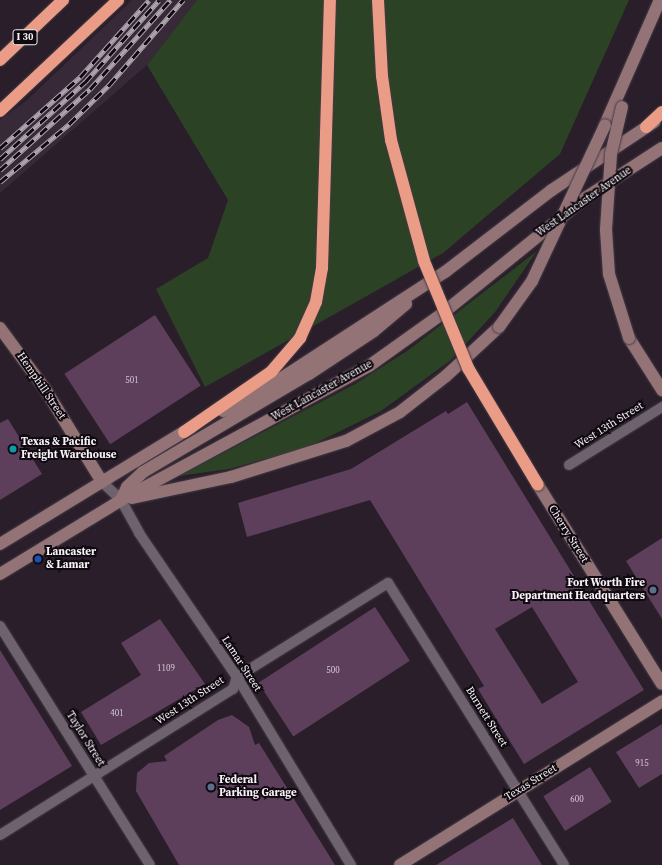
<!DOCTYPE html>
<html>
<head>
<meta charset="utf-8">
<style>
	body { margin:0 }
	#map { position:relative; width:662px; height:865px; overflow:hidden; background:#291e2a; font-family:"Source Serif 4",serif }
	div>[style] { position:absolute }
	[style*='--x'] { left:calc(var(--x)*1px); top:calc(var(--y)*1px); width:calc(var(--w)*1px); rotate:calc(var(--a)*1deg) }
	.built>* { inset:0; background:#382939 }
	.green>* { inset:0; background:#2c4225 }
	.building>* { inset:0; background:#5e3f5b; transform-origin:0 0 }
	.roads { filter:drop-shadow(0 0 1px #443b45) drop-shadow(0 0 1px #443b45) }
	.street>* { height:10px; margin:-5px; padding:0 5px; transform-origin:5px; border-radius:5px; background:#6e626f }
	.secondary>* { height:12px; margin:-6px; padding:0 6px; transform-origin:6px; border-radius:6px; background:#947376 }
	.highway>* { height:12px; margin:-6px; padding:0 6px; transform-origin:6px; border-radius:6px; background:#eb9c86 }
	.rail>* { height:4.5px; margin-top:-2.25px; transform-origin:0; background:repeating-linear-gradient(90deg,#0f0a0f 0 9px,#ada4ad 0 18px); box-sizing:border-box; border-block:1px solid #ada4ad }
	.bridges { filter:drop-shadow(0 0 1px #443b45) drop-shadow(0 0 1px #443b45) }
	.secondary-bridge>* { height:12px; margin:-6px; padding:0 6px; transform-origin:6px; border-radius:6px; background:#947376 }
	.highway-bridge>* { height:12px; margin:-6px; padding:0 6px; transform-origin:6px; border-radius:6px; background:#eb9c86 }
	.dots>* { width:11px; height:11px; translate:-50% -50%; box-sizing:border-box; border:2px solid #0f0a0f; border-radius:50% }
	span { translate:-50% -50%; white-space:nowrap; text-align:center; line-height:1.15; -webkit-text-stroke:4px #0f0a0f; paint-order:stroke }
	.number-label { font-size:9px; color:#d2c5d2 }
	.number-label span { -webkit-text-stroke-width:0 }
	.shield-label span { padding:1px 3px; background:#0f0a0f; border:1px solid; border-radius:3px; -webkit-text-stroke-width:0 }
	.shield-label { font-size:10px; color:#f9f2f9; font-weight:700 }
	.street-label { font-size:11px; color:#f9f2f9 }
	.poi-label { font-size:11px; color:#f9f2f9; font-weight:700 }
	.left { translate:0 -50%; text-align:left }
	.right { translate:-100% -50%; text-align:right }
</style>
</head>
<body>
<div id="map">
	<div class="built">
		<div style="clip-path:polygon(132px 0,197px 0,147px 65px,0 193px,0 120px,26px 101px)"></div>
	</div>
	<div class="green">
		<div style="clip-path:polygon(197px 0,629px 0,560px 154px,443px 253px,205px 387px,156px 289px,208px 258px,228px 200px,147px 65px)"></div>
		<div style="clip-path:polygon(537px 251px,495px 312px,451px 360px,381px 411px,308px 447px,229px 469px,179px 476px,355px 384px,407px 351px)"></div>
	</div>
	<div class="building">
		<div style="left:155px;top:315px;width:84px;height:108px;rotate:57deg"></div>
		<div style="clip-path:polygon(evenodd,467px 402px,644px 690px,524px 764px,478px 689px,484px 686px,370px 500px,247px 537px,238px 503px,351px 469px,446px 411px,448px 414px,467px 402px,532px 607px,578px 682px,542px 704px,495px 629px,532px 607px)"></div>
		<div style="clip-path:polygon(8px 419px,42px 474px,0 500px,0 423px)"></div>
		<div style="clip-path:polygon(662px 538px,662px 619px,626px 561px)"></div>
		<div style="left:375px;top:607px;width:64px;height:139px;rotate:57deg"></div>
		<div style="clip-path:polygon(160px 619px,205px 684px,101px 745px,81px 712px,141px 675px,121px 643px)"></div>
		<div style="clip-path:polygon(0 650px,72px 766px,0 810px)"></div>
		<div style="clip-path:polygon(232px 715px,249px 727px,255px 745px,259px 743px,335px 865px,179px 865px,136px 791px,137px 773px,149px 763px,167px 761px,164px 756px,218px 720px)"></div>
		<div style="clip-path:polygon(662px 724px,662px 774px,639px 788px,616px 752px)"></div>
		<div style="left:590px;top:767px;width:41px;height:55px;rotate:58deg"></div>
		<div style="clip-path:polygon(513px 818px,542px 865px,436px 865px)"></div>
	</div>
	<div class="roads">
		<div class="street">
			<div style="--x:569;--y:465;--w:110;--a:-31.9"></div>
			<div style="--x:102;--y:482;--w:26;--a:43"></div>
			<div style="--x:121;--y:500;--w:38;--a:61"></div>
			<div style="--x:139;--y:533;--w:174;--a:55.8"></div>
			<div style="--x:237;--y:677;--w:220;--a:58.8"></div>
			<div style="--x:0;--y:626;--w:282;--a:57.9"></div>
			<div style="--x:0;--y:835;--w:275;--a:-32.1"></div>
			<div style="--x:233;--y:689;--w:13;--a:-72"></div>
			<div style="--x:237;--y:677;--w:178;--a:-31.9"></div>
			<div style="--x:388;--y:583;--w:332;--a:58"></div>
		</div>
		<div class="secondary">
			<div style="--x:605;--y:125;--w:137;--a:-66.3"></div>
			<div style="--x:0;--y:328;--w:76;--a:53.6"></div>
			<div style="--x:45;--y:389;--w:109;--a:58.5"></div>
			<div style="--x:629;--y:338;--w:62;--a:57.6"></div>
			<div style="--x:223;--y:411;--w:65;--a:-29.3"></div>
			<div style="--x:280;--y:379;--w:197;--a:-33"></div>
			<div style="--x:445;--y:272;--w:135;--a:-37.5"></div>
			<div style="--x:552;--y:190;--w:123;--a:-33.7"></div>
			<div style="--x:538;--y:485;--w:234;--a:58.1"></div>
			<div style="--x:132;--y:498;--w:101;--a:-12"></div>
			<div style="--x:231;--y:477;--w:121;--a:-17.4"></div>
			<div style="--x:346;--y:441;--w:61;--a:-28.2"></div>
			<div style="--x:400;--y:412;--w:58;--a:-38"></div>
			<div style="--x:446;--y:376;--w:72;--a:-42.8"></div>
			<div style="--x:121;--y:500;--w:14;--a:-65"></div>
			<div style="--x:127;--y:487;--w:22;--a:-43"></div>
			<div style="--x:143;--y:472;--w:193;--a:-30.6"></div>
			<div style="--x:309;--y:374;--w:78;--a:-33.5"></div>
			<div style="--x:374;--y:331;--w:42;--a:-40.2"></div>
			<div style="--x:0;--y:544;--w:225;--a:-31.4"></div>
			<div style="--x:0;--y:574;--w:142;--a:-31.4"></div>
			<div style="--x:121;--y:500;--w:282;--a:-28.4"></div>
			<div style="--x:369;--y:366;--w:91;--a:-35.6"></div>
			<div style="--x:443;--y:313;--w:183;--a:-39"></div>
			<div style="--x:585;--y:198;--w:92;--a:-33"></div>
			<div style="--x:400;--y:865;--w:309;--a:-32"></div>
		</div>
		<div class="highway">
			<div style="--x:0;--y:60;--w:87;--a:-43.6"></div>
			<div style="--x:0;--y:111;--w:162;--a:-43.2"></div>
			<div style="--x:646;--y:127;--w:22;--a:-43"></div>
			<div style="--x:184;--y:432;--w:106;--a:-34.6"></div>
			<div style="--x:271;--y:372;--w:45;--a:-49.5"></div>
			<div style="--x:300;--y:338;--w:39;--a:-66"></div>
			<div style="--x:316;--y:302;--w:35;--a:-80"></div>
			<div style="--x:322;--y:268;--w:268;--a:-88.3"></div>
		</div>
	</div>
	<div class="rail">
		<div style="--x:0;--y:148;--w:107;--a:-41.6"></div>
		<div style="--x:80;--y:77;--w:103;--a:-48.1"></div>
		<div style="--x:0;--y:159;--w:115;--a:-42.2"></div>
		<div style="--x:85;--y:82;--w:110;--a:-47.9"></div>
		<div style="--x:0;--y:170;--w:121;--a:-42"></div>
		<div style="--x:90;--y:89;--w:120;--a:-48"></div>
		<div style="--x:0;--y:182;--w:90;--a:-40"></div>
		<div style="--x:69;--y:124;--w:56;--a:-44.3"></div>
		<div style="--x:109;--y:85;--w:113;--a:-49"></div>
	</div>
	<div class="bridges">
		<div class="secondary-bridge">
			<div style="--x:622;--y:107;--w:48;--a:103.2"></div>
			<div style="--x:611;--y:154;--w:76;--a:93.8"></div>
			<div style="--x:606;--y:230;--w:44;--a:86.1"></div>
			<div style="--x:609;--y:274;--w:67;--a:72.6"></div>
			<div style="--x:499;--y:327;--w:57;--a:-54.3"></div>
			<div style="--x:532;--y:281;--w:172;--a:-64.9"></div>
		</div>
		<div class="highway-bridge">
			<div style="--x:378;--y:0;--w:76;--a:87"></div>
			<div style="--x:382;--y:76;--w:65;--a:82"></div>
			<div style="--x:391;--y:140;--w:125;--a:74.7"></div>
			<div style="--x:424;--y:261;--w:116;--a:67.6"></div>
			<div style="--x:468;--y:368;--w:136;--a:59.1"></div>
		</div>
	</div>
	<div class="dots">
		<div style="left:13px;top:449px;background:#0f9aa8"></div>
		<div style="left:38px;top:559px;background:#1a4fb4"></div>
		<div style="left:653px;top:590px;background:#5c6f8a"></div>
		<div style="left:211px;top:787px;background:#5c6f8a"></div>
	</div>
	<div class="number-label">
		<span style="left:132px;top:380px">501</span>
		<span style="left:166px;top:668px">1109</span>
		<span style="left:333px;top:670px">500</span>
		<span style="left:117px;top:713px">401</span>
		<span style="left:642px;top:763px">915</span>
		<span style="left:577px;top:799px">600</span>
	</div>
	<div class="shield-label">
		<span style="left:25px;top:37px">I 30</span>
	</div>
	<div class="street-label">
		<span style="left:584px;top:202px;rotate:-35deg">West Lancaster Avenue</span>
		<span style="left:41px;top:386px;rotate:56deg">Hemphill Street</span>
		<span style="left:322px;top:391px;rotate:-29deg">West Lancaster Avenue</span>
		<span style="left:609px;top:426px;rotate:-32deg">West 13th Street</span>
		<span style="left:568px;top:534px;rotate:58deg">Cherry Street</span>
		<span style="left:241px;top:664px;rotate:57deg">Lamar Street</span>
		<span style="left:190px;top:701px;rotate:-33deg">West 13th Street</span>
		<span style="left:486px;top:717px;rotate:58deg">Burnett Street</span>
		<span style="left:85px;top:739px;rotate:58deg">Taylor Street</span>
		<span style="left:531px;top:783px;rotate:-32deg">Texas Street</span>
	</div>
	<div class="poi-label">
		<span class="left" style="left:21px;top:449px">Texas &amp; Pacific<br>Freight Warehouse</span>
		<span class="left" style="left:46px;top:559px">Lancaster<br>&amp; Lamar</span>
		<span class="right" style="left:645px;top:590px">Fort Worth Fire<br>Department Headquarters</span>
		<span class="left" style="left:219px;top:787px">Federal<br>Parking Garage</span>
	</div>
</div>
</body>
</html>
